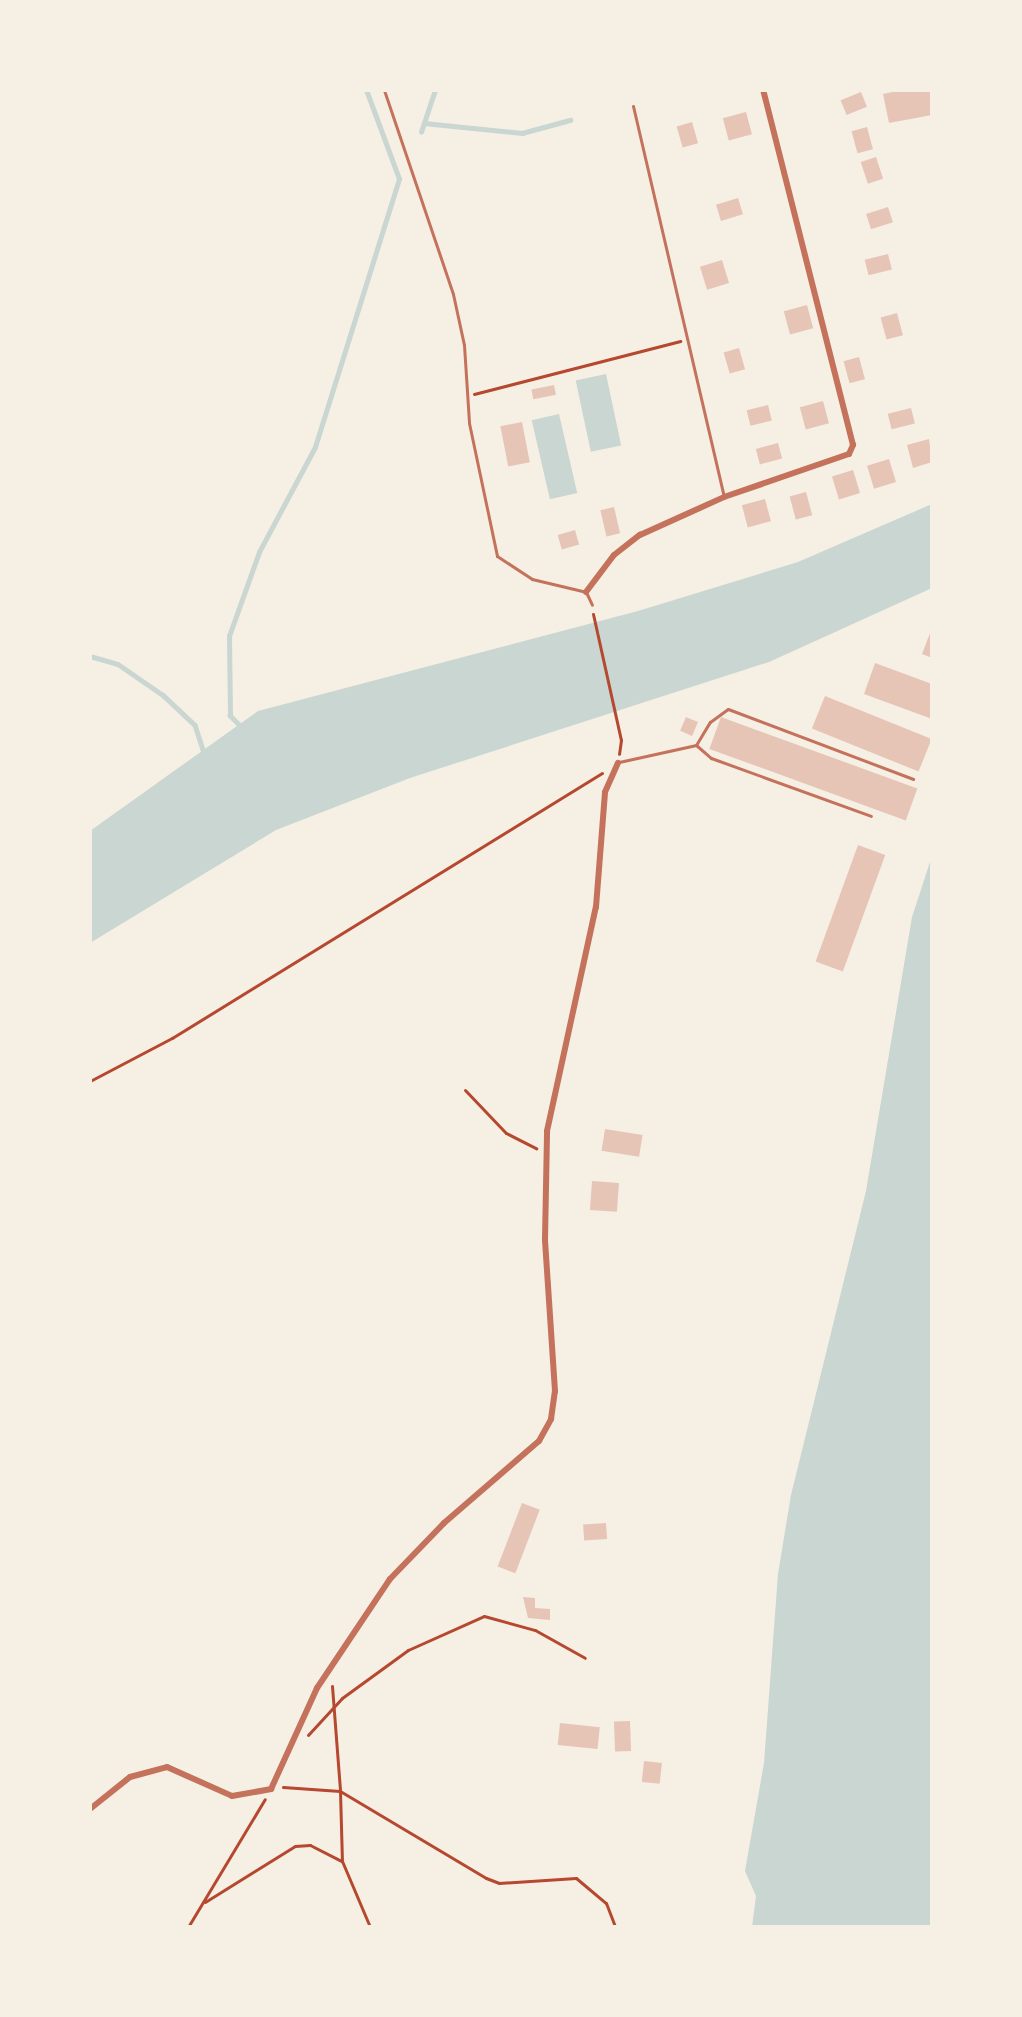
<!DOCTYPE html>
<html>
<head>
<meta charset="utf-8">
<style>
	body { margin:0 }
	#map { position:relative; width:1022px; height:2017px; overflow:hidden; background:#f6efe4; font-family:"Libre Baskerville",serif }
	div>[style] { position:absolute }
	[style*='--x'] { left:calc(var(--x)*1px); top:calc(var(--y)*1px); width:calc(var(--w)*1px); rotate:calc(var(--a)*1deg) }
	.water>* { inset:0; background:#c9d6d2; transform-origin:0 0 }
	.stream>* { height:4.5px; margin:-2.25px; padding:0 2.25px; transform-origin:2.25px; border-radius:2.25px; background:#c9d6d2 }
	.building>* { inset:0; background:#e6c5b7; transform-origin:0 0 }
	.path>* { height:3px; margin:-1.5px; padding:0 1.5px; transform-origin:1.5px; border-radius:1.5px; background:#b5482f }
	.service>* { height:3px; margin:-1.5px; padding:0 1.5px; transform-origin:1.5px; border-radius:1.5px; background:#c5725c }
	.minor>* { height:6px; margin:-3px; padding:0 3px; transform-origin:3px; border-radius:3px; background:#c5725c }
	span { translate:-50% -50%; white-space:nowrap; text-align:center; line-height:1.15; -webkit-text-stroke:4.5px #f6efe4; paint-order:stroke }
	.frame { position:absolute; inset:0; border:92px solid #f6efe4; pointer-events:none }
</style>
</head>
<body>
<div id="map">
	<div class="water">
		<div style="left:606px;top:374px;width:73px;height:31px;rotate:78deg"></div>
		<div style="left:559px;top:414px;width:81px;height:28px;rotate:77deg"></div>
		<div style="clip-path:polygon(932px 504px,932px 588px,769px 662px,410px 778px,276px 830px,90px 943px,90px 831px,258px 711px,638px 611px,798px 562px)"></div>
		<div style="clip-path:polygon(932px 856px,932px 1927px,752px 1927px,756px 1896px,745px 1871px,764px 1763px,778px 1574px,791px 1495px,866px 1191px,912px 917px)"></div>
	</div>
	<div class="stream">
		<div style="--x:424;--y:123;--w:99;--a:5.8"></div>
		<div style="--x:522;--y:133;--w:50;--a:-15.2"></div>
		<div style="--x:421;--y:132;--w:44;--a:-71.6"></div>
		<div style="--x:90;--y:656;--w:29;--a:16"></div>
		<div style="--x:118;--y:664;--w:55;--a:34.6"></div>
		<div style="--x:163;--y:695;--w:44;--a:43.2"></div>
		<div style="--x:195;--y:725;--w:28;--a:72"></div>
		<div style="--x:241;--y:727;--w:16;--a:-135"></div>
		<div style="--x:230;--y:716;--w:80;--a:-90.7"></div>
		<div style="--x:229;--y:636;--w:89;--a:-70.3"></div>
		<div style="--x:259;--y:552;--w:119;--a:-61.9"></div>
		<div style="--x:315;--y:447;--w:281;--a:-72.6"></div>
		<div style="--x:399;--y:179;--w:95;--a:-110.3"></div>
	</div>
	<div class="building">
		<div style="clip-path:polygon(902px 90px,932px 90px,932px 115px,889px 123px,883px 94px)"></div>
		<div style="left:861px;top:92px;width:16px;height:22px;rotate:68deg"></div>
		<div style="left:746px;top:112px;width:23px;height:24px;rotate:75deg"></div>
		<div style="left:692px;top:122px;width:22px;height:16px;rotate:74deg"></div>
		<div style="left:867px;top:127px;width:23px;height:16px;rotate:75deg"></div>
		<div style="left:876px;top:157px;width:23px;height:16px;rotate:72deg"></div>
		<div style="left:738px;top:198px;width:17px;height:23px;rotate:73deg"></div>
		<div style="left:888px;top:207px;width:16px;height:23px;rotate:72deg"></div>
		<div style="left:888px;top:254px;width:16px;height:24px;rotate:76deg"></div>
		<div style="left:722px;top:260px;width:24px;height:23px;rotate:73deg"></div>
		<div style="left:807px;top:305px;width:24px;height:24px;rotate:75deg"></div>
		<div style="left:897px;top:313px;width:23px;height:17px;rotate:75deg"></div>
		<div style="left:739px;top:348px;width:22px;height:16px;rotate:74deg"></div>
		<div style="left:859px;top:357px;width:23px;height:16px;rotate:75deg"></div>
		<div style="left:554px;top:385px;width:10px;height:23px;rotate:79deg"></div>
		<div style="left:823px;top:401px;width:23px;height:24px;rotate:75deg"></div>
		<div style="left:768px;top:405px;width:16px;height:22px;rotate:76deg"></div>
		<div style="left:911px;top:408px;width:16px;height:24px;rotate:76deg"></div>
		<div style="left:522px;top:422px;width:41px;height:22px;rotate:79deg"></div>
		<div style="clip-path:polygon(929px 439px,932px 462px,913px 468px,907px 445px)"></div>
		<div style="left:778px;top:443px;width:16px;height:23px;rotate:75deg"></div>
		<div style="left:889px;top:459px;width:24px;height:23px;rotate:73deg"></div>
		<div style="left:853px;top:470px;width:24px;height:22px;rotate:73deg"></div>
		<div style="left:806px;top:492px;width:24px;height:17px;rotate:75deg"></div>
		<div style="left:765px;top:499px;width:23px;height:24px;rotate:75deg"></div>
		<div style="left:614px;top:507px;width:27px;height:14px;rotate:77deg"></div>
		<div style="left:575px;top:530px;width:15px;height:18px;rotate:74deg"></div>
		<div style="clip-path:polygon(932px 628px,932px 658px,922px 654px)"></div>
		<div style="clip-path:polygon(875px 663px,932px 684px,932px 719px,864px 694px)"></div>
		<div style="left:825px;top:696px;width:115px;height:35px;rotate:22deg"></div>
		<div style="left:686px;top:717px;width:13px;height:15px;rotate:23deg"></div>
		<div style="left:721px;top:717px;width:209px;height:34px;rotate:20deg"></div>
		<div style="left:858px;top:845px;width:29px;height:124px;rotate:20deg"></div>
		<div style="left:605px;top:1129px;width:38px;height:22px;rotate:9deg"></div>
		<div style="left:592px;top:1181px;width:27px;height:29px;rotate:4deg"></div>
		<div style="left:522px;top:1503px;width:19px;height:68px;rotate:21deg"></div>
		<div style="left:606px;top:1523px;width:16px;height:23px;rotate:86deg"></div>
		<div style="clip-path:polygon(523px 1597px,535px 1598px,535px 1608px,550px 1609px,550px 1620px,528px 1618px)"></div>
		<div style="left:630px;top:1721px;width:30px;height:16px;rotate:88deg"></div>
		<div style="left:560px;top:1723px;width:40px;height:22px;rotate:6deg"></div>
		<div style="left:644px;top:1761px;width:18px;height:21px;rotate:6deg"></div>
	</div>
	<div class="path">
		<div style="--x:474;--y:394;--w:213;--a:-14.4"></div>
		<div style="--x:593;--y:614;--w:129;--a:77.5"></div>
		<div style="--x:621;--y:740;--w:14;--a:98"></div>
		<div style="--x:90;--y:1081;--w:93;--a:-27.7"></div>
		<div style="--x:172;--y:1038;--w:505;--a:-31.64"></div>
		<div style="--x:465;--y:1090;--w:59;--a:46.4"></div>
		<div style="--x:506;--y:1133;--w:34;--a:27"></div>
		<div style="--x:332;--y:1686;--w:105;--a:85.6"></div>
		<div style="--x:340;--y:1791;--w:170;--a:30.8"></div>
		<div style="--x:486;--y:1878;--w:14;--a:21"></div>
		<div style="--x:499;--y:1883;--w:77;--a:-3.7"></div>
		<div style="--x:576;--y:1878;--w:39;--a:40"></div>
		<div style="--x:606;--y:1903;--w:26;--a:69"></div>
		<div style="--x:308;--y:1735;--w:50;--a:-47.4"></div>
		<div style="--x:342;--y:1698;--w:82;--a:-36"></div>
		<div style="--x:408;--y:1650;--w:83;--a:-24.1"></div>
		<div style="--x:484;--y:1616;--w:53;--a:15.4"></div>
		<div style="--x:535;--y:1630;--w:57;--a:29.2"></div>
		<div style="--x:283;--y:1787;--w:57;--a:4"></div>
		<div style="--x:340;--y:1791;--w:70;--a:88.4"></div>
		<div style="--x:342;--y:1861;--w:72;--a:67"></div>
		<div style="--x:205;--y:1902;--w:106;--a:-31.9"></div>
		<div style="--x:295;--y:1846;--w:15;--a:-4"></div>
		<div style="--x:310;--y:1845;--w:36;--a:27"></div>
		<div style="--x:188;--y:1927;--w:149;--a:-59"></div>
	</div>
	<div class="service">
		<div style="--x:384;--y:90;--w:215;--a:71.3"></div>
		<div style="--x:453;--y:294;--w:52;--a:77.8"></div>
		<div style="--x:464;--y:345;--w:78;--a:86.3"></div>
		<div style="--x:469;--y:423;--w:136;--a:78.1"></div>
		<div style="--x:497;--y:556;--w:42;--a:33.3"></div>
		<div style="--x:532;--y:579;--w:56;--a:13.5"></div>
		<div style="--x:586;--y:592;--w:14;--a:65"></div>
		<div style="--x:633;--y:106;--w:400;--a:76.9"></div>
		<div style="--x:696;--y:745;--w:27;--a:-59"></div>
		<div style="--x:710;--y:722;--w:22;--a:-36"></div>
		<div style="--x:728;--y:709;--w:198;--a:20.7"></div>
		<div style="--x:619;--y:762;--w:79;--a:-12.4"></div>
		<div style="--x:696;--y:745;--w:20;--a:41"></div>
		<div style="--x:711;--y:758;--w:170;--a:19.9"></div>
	</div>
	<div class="minor">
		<div style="--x:586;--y:592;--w:46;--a:-52.9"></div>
		<div style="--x:614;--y:555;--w:33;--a:-38"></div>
		<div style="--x:640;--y:535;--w:92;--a:-24.3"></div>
		<div style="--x:724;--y:497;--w:132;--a:-19"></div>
		<div style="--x:849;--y:454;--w:10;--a:-66"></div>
		<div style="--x:853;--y:445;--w:366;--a:-104.2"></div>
		<div style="--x:90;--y:1809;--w:51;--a:-38.7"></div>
		<div style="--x:130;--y:1777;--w:38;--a:-15"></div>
		<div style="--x:167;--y:1767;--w:71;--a:24"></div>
		<div style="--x:232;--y:1796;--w:40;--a:-10"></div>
		<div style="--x:271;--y:1789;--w:111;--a:-65.5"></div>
		<div style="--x:317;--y:1688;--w:131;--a:-56.2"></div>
		<div style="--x:390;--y:1579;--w:78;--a:-46"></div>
		<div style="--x:444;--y:1523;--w:125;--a:-40.8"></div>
		<div style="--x:539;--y:1441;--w:25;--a:-61"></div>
		<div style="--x:551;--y:1419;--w:28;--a:-82"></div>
		<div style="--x:555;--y:1391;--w:152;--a:-93.8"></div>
		<div style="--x:545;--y:1239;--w:108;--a:-88.9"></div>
		<div style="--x:547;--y:1131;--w:229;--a:-77.7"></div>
		<div style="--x:596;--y:907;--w:115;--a:-85.5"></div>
		<div style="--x:605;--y:792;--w:32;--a:-66"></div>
	</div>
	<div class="frame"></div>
</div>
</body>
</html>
